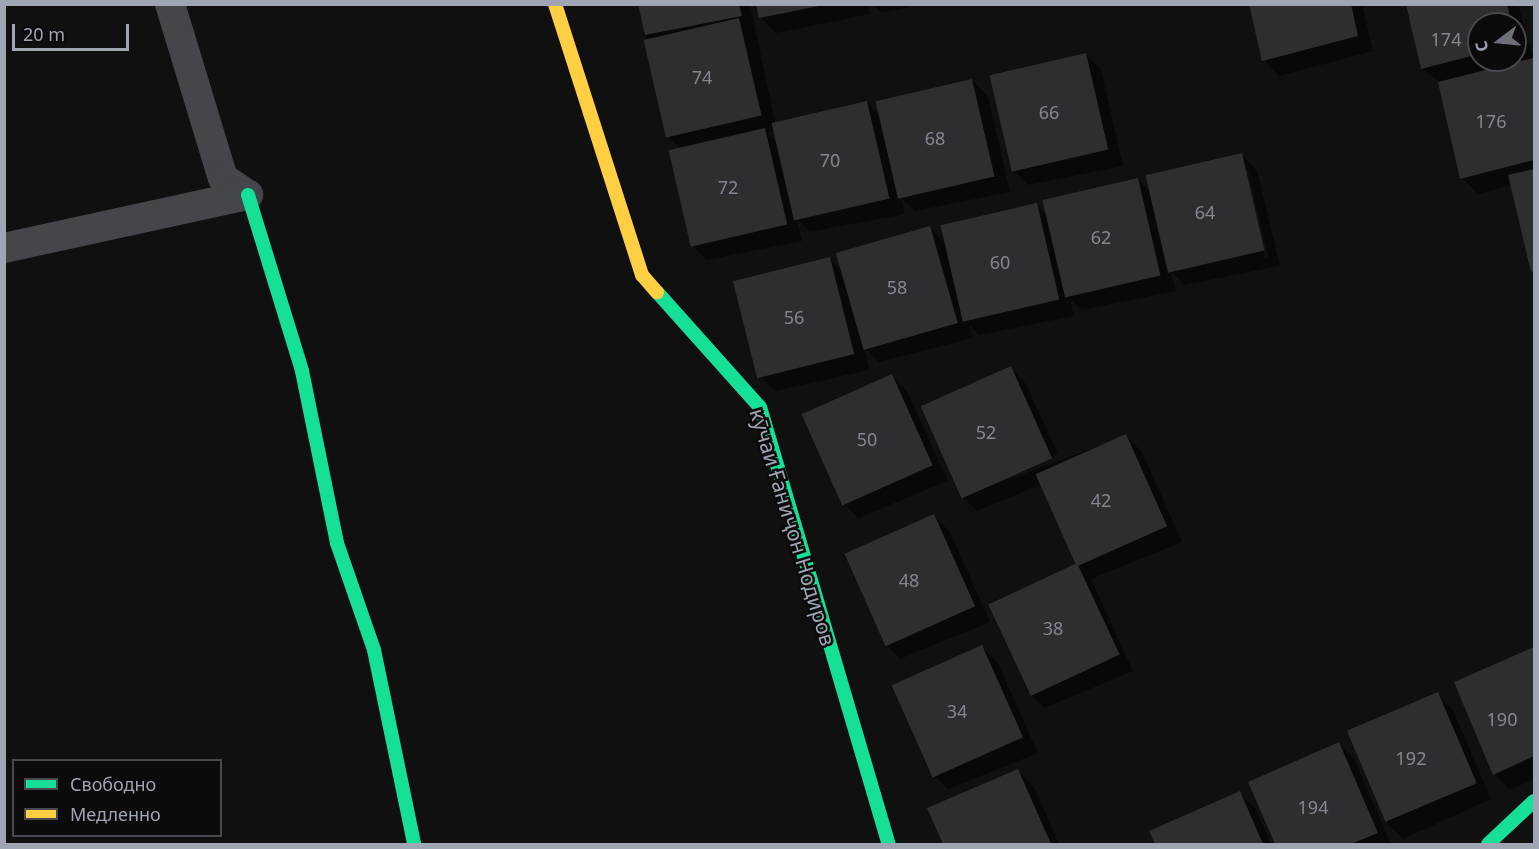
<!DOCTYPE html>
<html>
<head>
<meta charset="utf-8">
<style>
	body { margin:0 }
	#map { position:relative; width:1539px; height:849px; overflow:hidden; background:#101011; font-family:"Noto Sans",sans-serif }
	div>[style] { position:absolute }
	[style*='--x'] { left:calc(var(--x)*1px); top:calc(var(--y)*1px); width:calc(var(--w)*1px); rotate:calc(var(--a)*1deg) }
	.shadow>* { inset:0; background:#0007 }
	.building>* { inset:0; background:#2e2e30; transform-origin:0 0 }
	.street>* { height:30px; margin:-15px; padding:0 15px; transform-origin:15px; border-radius:15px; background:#454649 }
	.fast>* { height:14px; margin:-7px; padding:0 7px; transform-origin:7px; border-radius:7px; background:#16e098 }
	.slow>* { height:14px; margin:-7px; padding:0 7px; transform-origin:7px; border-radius:7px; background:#ffcf43 }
	span { translate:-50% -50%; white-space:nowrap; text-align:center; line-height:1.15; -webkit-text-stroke:5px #0b0b0c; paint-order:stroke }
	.number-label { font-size:18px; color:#848792 }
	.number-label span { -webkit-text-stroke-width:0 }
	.street-label { font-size:21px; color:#a0a5b3 }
	.frame { position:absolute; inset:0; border:6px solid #a0a5b3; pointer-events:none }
	.legend { position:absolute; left:12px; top:759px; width:210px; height:78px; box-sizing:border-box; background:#0b0b0c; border:2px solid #47494f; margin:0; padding:8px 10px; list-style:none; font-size:18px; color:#a0a5b3 }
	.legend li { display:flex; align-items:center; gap:12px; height:30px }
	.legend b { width:30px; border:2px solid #47494f }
	.north { position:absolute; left:1467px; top:12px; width:60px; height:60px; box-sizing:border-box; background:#0b0b0c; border:2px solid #47494f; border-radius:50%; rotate:254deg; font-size:16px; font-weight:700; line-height:24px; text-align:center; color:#a0a5b3 }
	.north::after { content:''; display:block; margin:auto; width:21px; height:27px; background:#6e717a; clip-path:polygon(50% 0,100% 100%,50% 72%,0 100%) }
	.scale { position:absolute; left:12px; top:24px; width:117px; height:27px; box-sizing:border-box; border:3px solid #a0a5b3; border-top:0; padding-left:8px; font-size:18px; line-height:21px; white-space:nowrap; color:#a0a5b3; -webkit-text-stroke:4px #0b0b0c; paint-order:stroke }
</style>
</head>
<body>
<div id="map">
	<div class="shadow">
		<div style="clip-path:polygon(evenodd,639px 4px,750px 4px,775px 122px,867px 102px,880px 116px,972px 80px,988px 96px,1010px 192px,915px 211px,901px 198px,905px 214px,810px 232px,797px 219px,802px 241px,707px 260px,691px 244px,679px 148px,666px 134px,639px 4px,775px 131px,777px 143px,768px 133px,775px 131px)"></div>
		<div style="clip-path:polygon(757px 4px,868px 4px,870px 14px,776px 33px,760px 17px)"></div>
		<div style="clip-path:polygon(872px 4px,924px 4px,881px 13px)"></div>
		<div style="clip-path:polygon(1251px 4px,1362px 4px,1373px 51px,1279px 76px,1264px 60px)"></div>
		<div style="clip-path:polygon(evenodd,1407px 4px,1518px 4px,1534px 61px,1534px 274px,1512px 185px,1478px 194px,1462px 178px,1440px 83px,1422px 68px,1407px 4px,1479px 24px,1515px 24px,1515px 60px,1479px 60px,1479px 24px)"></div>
		<div style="clip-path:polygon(1086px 54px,1101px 70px,1123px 166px,1028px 185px,1012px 169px)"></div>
		<div style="clip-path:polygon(evenodd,1241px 154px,1257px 170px,1280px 266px,1184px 285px,1171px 271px,1176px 291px,1081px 310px,1070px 299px,1074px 316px,979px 335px,969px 325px,973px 338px,879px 362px,864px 347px,869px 370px,775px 391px,759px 375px,829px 258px,842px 271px,930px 228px,947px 245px,1036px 205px,1047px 215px,1138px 180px,1152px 194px,1241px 154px,1245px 170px,1248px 170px,1268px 257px,1265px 258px,1245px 170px)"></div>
		<div style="clip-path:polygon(1011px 368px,1026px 384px,1058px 454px,966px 495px,1126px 436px,1142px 452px,1182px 542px,1091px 579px,1133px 671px,1044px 708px,1028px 692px,989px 603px,1079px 564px,1042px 484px,977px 511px,961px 495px)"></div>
		<div style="clip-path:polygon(891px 375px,907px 391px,948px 481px,858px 518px,842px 502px)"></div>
		<div style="clip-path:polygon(934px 516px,950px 532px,990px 622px,900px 659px,884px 643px)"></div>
		<div style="clip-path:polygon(982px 647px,998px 663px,1038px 753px,948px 789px,933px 774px,893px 685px)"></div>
		<div style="clip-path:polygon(1534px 649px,1534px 779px,1510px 790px,1494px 774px,1456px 683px)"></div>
		<div style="clip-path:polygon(1437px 694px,1453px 710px,1491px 799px,1403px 839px,1387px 823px)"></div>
		<div style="clip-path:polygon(1338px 743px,1354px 759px,1391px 844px,1276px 844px,1250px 782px)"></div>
		<div style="clip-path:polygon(1018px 771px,1034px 787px,1059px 844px,944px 844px,929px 809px)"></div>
		<div style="clip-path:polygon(1240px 793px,1256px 809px,1271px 844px,1157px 844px,1151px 831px)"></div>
	</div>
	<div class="building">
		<div style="clip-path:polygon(638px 4px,739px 4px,742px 16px,645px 35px)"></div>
		<div style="clip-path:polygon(756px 4px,819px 4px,819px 6px,759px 18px)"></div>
		<div style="clip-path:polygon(1249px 4px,1351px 4px,1358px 36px,1262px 61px)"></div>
		<div style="clip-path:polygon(1406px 4px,1507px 4px,1512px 24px,1479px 24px,1479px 54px,1421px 69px)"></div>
		<div style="left:739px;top:18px;width:100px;height:98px;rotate:77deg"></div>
		<div style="left:1086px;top:53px;width:99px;height:99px;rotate:77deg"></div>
		<div style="clip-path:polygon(1533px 58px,1534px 160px,1460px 179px,1438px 82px)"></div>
		<div style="left:972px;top:79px;width:100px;height:99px;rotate:77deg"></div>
		<div style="left:867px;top:101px;width:100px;height:98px;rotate:77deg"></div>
		<div style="left:765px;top:128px;width:99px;height:99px;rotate:77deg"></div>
		<div style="left:1242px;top:153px;width:100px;height:99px;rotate:77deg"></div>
		<div style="clip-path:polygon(1534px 169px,1534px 271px,1531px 272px,1508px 175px)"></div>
		<div style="left:1138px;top:178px;width:100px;height:98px;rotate:77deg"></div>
		<div style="left:1037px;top:203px;width:99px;height:99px;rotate:77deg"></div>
		<div style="left:930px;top:226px;width:101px;height:98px;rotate:74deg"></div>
		<div style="left:830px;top:257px;width:100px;height:100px;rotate:76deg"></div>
		<div style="left:1011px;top:366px;width:101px;height:99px;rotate:66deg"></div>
		<div style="left:892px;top:374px;width:100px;height:99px;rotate:66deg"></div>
		<div style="left:1126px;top:434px;width:101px;height:99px;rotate:66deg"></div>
		<div style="left:934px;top:514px;width:101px;height:98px;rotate:66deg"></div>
		<div style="left:1077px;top:563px;width:101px;height:98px;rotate:65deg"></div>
		<div style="left:982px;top:645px;width:101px;height:99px;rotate:66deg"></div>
		<div style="clip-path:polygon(1534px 647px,1534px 756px,1493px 775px,1454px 682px)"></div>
		<div style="left:1438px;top:692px;width:99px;height:99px;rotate:67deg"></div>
		<div style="clip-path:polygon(1339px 742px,1378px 833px,1351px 844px,1275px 844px,1248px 782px)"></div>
		<div style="clip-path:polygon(1018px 769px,1051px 844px,943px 844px,927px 808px)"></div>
		<div style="clip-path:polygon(1240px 791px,1263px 844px,1155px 844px,1149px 831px)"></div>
	</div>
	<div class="street">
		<div style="--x:170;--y:4;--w:182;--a:73.1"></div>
		<div style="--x:223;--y:178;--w:30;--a:34"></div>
		<div style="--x:4;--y:248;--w:250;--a:-12.3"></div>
	</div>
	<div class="fast">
		<div style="--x:248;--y:195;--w:184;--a:72.9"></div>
		<div style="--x:302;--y:371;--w:176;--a:78.5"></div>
		<div style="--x:337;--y:543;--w:113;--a:70.9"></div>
		<div style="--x:374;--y:650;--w:198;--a:78.3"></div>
		<div style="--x:657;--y:292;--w:154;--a:48.2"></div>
		<div style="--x:760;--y:407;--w:456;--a:73.6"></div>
		<div style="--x:1488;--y:844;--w:63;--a:-43.1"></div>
	</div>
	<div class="slow">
		<div style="--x:555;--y:4;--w:285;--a:72.2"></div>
		<div style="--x:642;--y:275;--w:23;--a:49"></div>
	</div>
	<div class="number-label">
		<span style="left:1446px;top:39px">174</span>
		<span style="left:702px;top:77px">74</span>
		<span style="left:1049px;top:112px">66</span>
		<span style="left:1491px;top:121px">176</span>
		<span style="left:935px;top:138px">68</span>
		<span style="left:830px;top:160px">70</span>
		<span style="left:728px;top:187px">72</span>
		<span style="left:1205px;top:212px">64</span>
		<span style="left:1101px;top:237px">62</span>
		<span style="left:1000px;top:262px">60</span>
		<span style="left:897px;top:287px">58</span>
		<span style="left:794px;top:317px">56</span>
		<span style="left:986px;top:432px">52</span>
		<span style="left:867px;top:439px">50</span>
		<span style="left:1101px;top:500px">42</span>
		<span style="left:909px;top:580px">48</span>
		<span style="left:1053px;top:628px">38</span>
		<span style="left:957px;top:711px">34</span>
		<span style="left:1502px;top:719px">190</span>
		<span style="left:1411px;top:758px">192</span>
		<span style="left:1313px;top:807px">194</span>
	</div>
	<div class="street-label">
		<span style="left:793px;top:527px;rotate:73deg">кӯчаи Ғаниҷон Нодиров</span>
	</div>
	<div class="frame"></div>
	<ul class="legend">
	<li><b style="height:8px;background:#16e098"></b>Свободно</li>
	<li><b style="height:8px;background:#ffcf43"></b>Медленно</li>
	</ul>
	<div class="north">С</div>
	<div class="scale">20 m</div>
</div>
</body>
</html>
